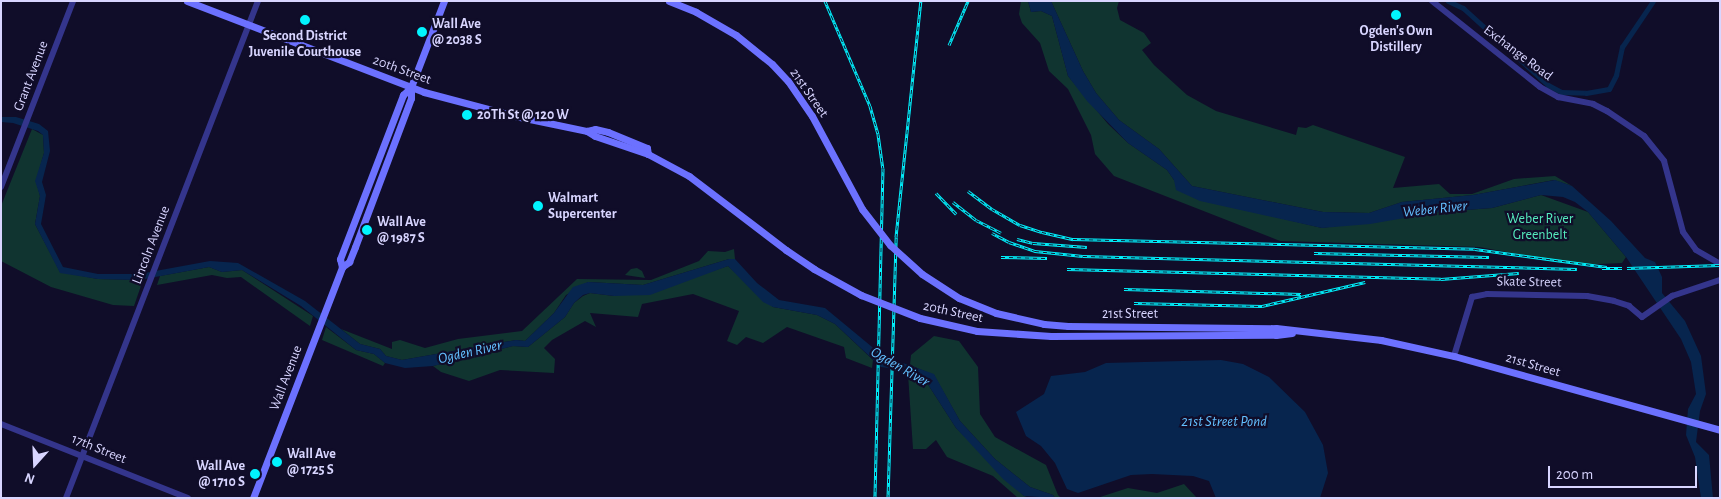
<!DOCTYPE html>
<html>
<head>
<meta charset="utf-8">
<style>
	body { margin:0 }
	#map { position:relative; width:1721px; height:499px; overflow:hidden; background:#100d29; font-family:"Alegreya Sans",sans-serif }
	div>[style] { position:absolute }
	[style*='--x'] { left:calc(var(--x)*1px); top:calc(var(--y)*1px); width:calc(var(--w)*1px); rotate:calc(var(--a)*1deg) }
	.green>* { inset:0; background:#103430 }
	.water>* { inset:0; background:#07254e }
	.canal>* { height:5px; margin:-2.5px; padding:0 2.5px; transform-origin:2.5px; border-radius:2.5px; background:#07254e }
	.tertiary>* { height:6px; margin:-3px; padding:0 3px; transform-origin:3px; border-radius:3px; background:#34358c }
	.secondary>* { height:7px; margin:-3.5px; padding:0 3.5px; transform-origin:3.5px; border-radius:3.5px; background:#6c71ff }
	.rail>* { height:3px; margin-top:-1.5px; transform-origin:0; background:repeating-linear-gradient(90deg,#100d29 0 4px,#01f4ff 0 8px); box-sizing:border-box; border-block:1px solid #01f4ff }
	.secondary-bridge>* { height:7px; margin:-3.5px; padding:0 3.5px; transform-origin:3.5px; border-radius:3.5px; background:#6c71ff }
	.dots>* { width:14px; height:14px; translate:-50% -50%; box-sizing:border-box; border:2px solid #100d29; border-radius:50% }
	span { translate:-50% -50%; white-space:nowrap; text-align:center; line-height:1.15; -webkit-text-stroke:4.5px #100d29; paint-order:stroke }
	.poi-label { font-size:14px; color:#d8d5ff; font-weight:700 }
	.left { translate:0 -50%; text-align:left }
	.right { translate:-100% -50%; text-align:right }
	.street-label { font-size:14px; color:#d8d5ff }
	.park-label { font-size:14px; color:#55ebbd }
	.water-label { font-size:15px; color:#63c0ff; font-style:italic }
	.frame { position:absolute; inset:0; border:2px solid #d8d5ff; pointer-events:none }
	.north { position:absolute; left:10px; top:439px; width:50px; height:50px; -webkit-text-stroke:4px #100d29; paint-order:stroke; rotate:200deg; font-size:14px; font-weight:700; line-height:20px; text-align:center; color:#d8d5ff }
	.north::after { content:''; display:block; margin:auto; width:18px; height:22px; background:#d8d5ff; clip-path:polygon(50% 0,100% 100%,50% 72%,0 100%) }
	.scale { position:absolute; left:1548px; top:466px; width:149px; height:22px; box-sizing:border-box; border:2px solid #d8d5ff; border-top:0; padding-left:6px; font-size:15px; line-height:18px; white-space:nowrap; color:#d8d5ff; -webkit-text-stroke:4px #100d29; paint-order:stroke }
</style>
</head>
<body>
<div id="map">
	<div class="green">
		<div style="clip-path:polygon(1021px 1px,1028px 1px,1031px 12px,1041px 11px,1052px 16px,1068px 76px,1108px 124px,1128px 143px,1167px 170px,1174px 180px,1245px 210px,1322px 228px,1439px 212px,1492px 208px,1541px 195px,1588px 212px,1626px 257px,1622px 263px,1578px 265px,1479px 247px,1280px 241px,1114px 176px,1095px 154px,1091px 135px,1068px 89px,1049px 71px,1040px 43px,1022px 23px,1019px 14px)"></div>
		<div style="clip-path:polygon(1051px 1px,1119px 1px,1117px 8px,1120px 20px,1144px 33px,1151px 43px,1142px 50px,1154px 65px,1187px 95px,1216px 111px,1296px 135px,1298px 127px,1306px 128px,1313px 125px,1405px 157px,1393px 188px,1439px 184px,1450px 194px,1472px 194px,1514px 179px,1555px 176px,1572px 186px,1554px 180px,1473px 195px,1402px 202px,1369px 213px,1323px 212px,1192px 186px,1159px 149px,1119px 120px,1096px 93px,1083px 71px)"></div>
		<div style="clip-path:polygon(32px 129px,43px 135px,44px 153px,36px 181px,40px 196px,35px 224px,60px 272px,98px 279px,143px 280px,134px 306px,113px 305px,51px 287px,1px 261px,1px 206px)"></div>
		<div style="clip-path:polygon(734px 249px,735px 259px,729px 259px,643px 285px,588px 282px,566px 295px,554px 313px,525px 341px,516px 340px,402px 360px,386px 356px,380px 349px,360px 344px,341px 329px,392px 349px,392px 342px,400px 340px,425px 348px,458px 339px,522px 331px,577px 279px,651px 280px,699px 261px,708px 251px,725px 252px)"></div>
		<div style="clip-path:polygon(728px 266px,773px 307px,817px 315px,835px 324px,873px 360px,872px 368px,846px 358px,844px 347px,787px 327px,763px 343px,746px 337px,737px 345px,727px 341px,739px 311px,693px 294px,642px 304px,638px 317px,590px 313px,596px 327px,585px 321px,552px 340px,544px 348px,555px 359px,554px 373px,500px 370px,469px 381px,441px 372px,433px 366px,513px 346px,528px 347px,565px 317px,574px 303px,583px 296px,590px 293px,614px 296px,700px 275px)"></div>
		<div style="clip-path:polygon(209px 267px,222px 272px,242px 270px,313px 316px,310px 326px,241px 277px,227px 278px,212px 275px,157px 285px,160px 276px)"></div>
		<div style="clip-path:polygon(637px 268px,642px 271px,645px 278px,625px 275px,631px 269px)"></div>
		<div style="clip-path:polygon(326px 327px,356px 350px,374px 354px,385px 363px,383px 366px,322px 340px)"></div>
		<div style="clip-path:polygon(934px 336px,959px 341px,978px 367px,980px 414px,995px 437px,1046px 465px,1058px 495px,1061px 498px,1055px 498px,1053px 495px,1030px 487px,995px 459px,960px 421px,934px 375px,910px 365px,911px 355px)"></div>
		<div style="clip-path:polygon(908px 374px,927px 383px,956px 428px,1024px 496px,1030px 498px,1018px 498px,993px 476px,947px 457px,936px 440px,926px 449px,913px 449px)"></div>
		<div style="clip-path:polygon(1184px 484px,1197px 498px,1097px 498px,1128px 488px,1157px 493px)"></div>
	</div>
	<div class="water">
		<div style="clip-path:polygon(1028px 1px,1051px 1px,1083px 71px,1096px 93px,1119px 120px,1159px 149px,1192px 186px,1323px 212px,1369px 213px,1402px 202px,1473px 195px,1555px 180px,1572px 186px,1611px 221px,1645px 258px,1655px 262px,1662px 277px,1662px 293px,1685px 321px,1701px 356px,1706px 394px,1700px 411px,1696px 442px,1709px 455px,1713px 498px,1701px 498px,1695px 457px,1686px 435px,1688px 409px,1696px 394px,1691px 362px,1681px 339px,1626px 257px,1588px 212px,1575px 202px,1563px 197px,1541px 195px,1492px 208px,1439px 212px,1370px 224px,1322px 228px,1200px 201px,1176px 190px,1174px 180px,1167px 170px,1128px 143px,1087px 101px,1068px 76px,1052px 16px,1041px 11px,1031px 12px)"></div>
		<div style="clip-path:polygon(1px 117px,16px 117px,39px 124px,48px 131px,50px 151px,42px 182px,46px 195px,41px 224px,63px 267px,98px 274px,139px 274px,210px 261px,238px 263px,305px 301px,360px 344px,380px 349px,386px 356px,402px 360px,516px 340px,525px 341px,554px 313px,573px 287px,588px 282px,643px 285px,729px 259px,735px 259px,757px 283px,779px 300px,825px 308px,883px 356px,934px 374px,960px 421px,995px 459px,1030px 487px,1053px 495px,1055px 498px,1024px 496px,1003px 479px,956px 428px,927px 383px,895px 369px,881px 367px,835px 324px,817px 315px,773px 307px,763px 302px,728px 266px,650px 295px,614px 296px,590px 293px,583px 295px,574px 303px,565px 317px,528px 347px,513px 346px,433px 366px,405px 368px,385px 363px,374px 354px,356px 350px,301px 306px,242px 270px,222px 272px,209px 267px,139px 280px,98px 279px,60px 273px,35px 224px,40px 196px,35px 181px,44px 153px,43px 135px,38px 131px,13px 123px,1px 122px)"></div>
		<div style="clip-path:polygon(1221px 360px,1243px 364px,1269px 377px,1305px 412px,1323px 445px,1328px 473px,1320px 498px,1216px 498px,1209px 481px,1193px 476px,1152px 474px,1131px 475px,1078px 493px,1067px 489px,1055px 463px,1041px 446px,1026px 436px,1016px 412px,1044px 394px,1051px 376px,1085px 372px,1106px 363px)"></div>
	</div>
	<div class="canal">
		<div style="--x:1448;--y:1;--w:17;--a:25"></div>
		<div style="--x:1463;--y:8;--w:115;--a:42.2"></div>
		<div style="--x:1548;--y:85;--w:15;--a:28"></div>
		<div style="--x:1561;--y:92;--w:25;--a:2"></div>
		<div style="--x:1586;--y:93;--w:23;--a:-10"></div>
		<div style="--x:1609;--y:89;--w:16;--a:-63"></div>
		<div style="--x:1616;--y:75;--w:29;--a:-78"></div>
		<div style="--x:1622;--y:47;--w:55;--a:-56"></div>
	</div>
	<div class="tertiary">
		<div style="--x:1432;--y:1;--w:138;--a:38.5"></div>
		<div style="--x:1540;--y:87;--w:21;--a:29"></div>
		<div style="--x:1558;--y:97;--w:36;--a:11"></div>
		<div style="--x:1593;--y:104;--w:16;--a:27"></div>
		<div style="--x:1607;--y:111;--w:45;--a:34"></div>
		<div style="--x:1644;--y:136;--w:32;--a:51"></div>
		<div style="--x:1664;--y:161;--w:73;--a:75"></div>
		<div style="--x:1683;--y:232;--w:22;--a:54"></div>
		<div style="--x:1696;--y:250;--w:28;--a:30"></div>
		<div style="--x:1;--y:187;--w:199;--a:-68.8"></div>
		<div style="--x:1454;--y:356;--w:62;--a:-73"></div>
		<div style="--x:1472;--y:297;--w:15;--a:-11"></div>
		<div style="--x:1487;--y:294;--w:100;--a:1.1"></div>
		<div style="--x:1587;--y:296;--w:27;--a:10"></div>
		<div style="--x:1614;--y:301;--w:16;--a:18"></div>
		<div style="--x:1629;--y:306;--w:17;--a:40"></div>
		<div style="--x:1642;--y:317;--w:37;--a:-35"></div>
		<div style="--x:1672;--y:296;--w:51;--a:-18.4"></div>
		<div style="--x:1;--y:424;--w:201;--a:21.6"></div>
		<div style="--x:66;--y:498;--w:533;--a:-68.88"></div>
	</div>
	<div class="secondary">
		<div style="--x:187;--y:1;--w:254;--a:21"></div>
		<div style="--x:424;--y:92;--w:94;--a:14.8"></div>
		<div style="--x:515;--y:116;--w:74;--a:11.8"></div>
		<div style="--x:587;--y:131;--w:8;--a:-14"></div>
		<div style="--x:595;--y:129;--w:13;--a:13"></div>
		<div style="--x:608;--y:132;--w:42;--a:22.3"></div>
		<div style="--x:647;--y:148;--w:6;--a:81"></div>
		<div style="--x:669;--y:1;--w:29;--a:22"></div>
		<div style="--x:696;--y:12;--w:46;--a:29.9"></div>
		<div style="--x:736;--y:35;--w:46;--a:38.9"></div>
		<div style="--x:772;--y:64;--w:23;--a:47"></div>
		<div style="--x:788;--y:81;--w:42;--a:55.6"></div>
		<div style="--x:812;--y:116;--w:106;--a:61.7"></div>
		<div style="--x:587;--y:131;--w:9;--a:32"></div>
		<div style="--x:595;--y:136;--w:56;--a:18.8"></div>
		<div style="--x:648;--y:154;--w:47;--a:28.2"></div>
		<div style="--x:689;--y:176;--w:122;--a:37.3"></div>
		<div style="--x:786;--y:250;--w:34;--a:34"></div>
		<div style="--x:814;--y:269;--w:54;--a:29"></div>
		<div style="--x:342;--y:267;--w:8;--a:-104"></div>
		<div style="--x:340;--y:259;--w:176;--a:-69"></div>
		<div style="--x:403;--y:95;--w:11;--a:-45"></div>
		<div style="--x:996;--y:313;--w:49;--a:12.9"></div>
		<div style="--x:1044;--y:324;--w:24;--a:5"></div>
		<div style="--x:1068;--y:326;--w:208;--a:0.6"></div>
		<div style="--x:1276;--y:328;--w:106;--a:6.5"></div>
		<div style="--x:1381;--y:340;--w:75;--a:12.4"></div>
		<div style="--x:1454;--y:356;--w:276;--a:15.5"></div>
		<div style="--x:977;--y:331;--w:74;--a:3.9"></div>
		<div style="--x:1051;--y:336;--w:225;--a:-0.3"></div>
		<div style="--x:1276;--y:335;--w:16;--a:-7"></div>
		<div style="--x:253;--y:498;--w:248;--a:-68.9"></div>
		<div style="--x:342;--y:267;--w:9;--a:-36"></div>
		<div style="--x:349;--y:262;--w:16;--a:-68"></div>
		<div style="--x:355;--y:247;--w:159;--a:-69.4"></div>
		<div style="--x:411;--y:98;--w:11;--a:-90"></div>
		<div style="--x:411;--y:87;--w:92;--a:-69"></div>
	</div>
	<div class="rail">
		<div style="--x:825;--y:1;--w:114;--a:66.8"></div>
		<div style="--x:870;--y:106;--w:29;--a:74"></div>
		<div style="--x:878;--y:134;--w:34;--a:82"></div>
		<div style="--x:883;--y:168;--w:330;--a:91.4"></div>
		<div style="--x:949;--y:45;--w:48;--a:-66.6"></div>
		<div style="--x:968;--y:191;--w:30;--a:37"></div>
		<div style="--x:992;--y:209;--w:32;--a:30"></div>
		<div style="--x:1020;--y:225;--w:23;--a:18"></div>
		<div style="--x:1042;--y:232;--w:32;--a:13"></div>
		<div style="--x:1073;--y:239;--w:402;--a:1.4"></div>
		<div style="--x:1475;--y:249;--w:133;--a:7.8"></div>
		<div style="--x:936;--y:193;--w:29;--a:46"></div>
		<div style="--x:953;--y:202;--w:29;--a:38"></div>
		<div style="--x:976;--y:220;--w:28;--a:27"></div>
		<div style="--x:992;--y:233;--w:19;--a:28"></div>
		<div style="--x:1009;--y:242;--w:28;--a:19"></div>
		<div style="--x:1035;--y:251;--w:48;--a:5.9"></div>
		<div style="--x:1083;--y:256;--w:494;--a:1.5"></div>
		<div style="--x:1017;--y:239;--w:16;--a:14"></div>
		<div style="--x:1033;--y:243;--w:54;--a:4.2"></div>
		<div style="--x:1314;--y:253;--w:175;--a:1.3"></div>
		<div style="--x:1001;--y:257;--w:46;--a:1.2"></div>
		<div style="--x:1602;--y:268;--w:20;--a:0"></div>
		<div style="--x:1627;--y:268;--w:93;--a:-1.8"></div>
		<div style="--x:1067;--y:269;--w:374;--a:1.5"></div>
		<div style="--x:1441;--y:279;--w:78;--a:-4.4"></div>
		<div style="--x:1124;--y:289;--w:177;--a:1.6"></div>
		<div style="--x:1134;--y:303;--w:128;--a:1.3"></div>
		<div style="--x:1262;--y:306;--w:106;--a:-13.1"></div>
		<div style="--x:888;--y:498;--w:261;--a:-88.2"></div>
		<div style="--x:896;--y:237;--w:237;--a:-84"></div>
	</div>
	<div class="secondary-bridge">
		<div style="--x:862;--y:209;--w:46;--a:52.1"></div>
		<div style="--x:890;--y:245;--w:43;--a:42.2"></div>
		<div style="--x:922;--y:274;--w:44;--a:33"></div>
		<div style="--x:959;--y:298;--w:40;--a:22"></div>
		<div style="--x:861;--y:295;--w:63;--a:21.3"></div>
		<div style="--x:920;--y:318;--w:58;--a:12.8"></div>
	</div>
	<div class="dots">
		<div style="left:1396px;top:15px;background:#01f4ff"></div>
		<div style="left:305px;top:20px;background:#01f4ff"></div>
		<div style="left:422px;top:32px;background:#01f4ff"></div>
		<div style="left:467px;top:115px;background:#01f4ff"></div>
		<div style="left:538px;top:206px;background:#01f4ff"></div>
		<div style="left:367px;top:230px;background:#01f4ff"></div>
		<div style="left:277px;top:462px;background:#01f4ff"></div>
		<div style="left:255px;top:474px;background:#01f4ff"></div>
	</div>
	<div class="poi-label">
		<span class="left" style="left:432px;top:32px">Wall Ave<br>@ 2038 S</span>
		<span style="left:1396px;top:39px">Ogden's Own<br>Distillery</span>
		<span style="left:305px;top:44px">Second District<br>Juvenile Courthouse</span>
		<span class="left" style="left:477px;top:115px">20Th St @ 120 W</span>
		<span class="left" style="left:548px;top:206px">Walmart<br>Supercenter</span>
		<span class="left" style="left:377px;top:230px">Wall Ave<br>@ 1987 S</span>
		<span class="left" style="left:287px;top:462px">Wall Ave<br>@ 1725 S</span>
		<span class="right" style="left:245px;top:474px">Wall Ave<br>@ 1710 S</span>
	</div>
	<div class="street-label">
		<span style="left:1518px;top:53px;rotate:37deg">Exchange Road</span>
		<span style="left:402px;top:70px;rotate:20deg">20th Street</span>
		<span style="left:31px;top:76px;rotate:-69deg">Grant Avenue</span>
		<span style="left:809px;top:93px;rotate:55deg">21st Street</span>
		<span style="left:151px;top:245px;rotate:-69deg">Lincoln Avenue</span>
		<span style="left:1529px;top:282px;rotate:1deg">Skate Street</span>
		<span style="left:953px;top:312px;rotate:12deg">20th Street</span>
		<span style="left:1130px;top:314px">21st Street</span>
		<span style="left:1533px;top:365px;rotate:16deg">21st Street</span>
		<span style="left:286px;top:378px;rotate:-69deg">Wall Avenue</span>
		<span style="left:99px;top:449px;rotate:22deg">17th Street</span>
	</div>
	<div class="park-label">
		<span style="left:1540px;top:227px">Weber River<br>Greenbelt</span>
	</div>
	<div class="water-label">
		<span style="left:1435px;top:209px;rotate:-6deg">Weber River</span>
		<span style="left:470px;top:352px;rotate:-13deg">Ogden River</span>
		<span style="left:900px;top:367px;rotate:30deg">Ogden River</span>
		<span style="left:1224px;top:422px">21st Street Pond</span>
	</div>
	<div class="frame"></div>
	<div class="north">N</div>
	<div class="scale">200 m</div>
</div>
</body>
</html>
